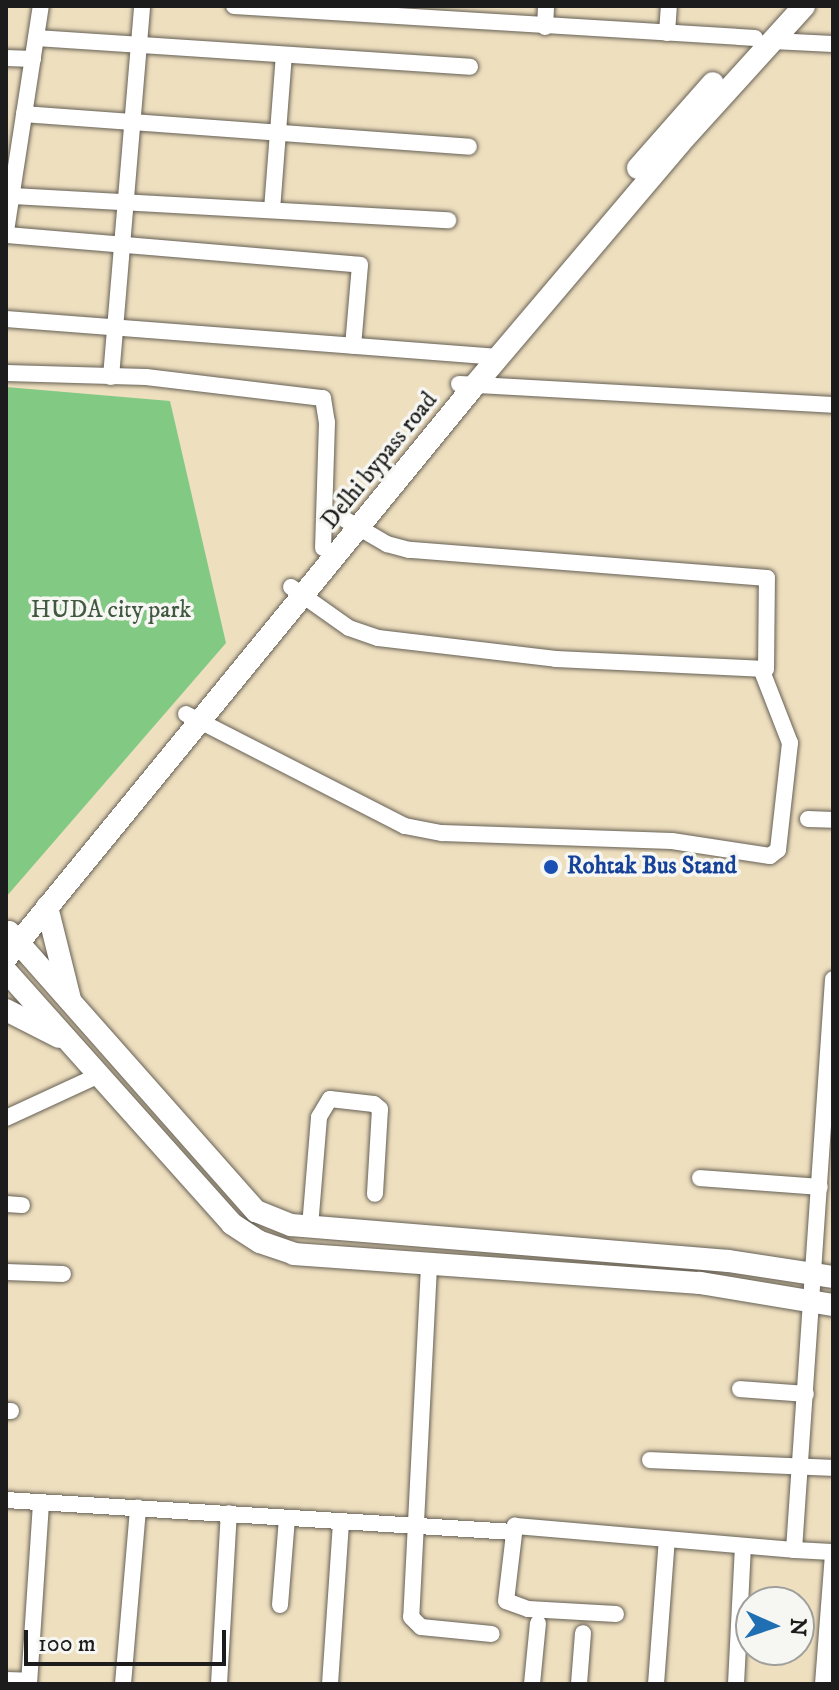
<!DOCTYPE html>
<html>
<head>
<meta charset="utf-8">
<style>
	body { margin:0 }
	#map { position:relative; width:839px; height:1690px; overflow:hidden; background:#eedfbf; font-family:"IM FELL DW Pica",serif }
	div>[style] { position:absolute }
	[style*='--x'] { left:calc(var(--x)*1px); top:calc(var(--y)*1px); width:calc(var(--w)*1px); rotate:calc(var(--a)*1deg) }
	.green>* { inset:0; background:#82c984 }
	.roads { filter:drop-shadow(0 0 2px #666055) drop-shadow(0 0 2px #666055) }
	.minor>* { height:16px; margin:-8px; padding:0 8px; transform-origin:8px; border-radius:8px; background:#fff }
	.major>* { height:22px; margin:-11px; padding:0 11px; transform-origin:11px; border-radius:11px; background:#fff }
	.dots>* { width:22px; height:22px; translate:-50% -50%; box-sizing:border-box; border:4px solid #f6f6f2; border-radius:50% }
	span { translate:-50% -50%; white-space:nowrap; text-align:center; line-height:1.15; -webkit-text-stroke:7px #f6f6f2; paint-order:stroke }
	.street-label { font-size:24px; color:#1c1c1c }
	.park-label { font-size:24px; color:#405940 }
	.transit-label { font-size:24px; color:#164399; font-weight:700 }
	.left { translate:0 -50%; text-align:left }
	.frame { position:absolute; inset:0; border:8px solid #1c1c1c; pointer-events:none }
	.north { position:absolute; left:735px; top:1586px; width:80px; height:80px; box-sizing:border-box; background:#f6f6f2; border:2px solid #9f9f9c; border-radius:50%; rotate:93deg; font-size:22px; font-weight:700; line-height:32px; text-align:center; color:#1c1c1c }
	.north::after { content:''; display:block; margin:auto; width:28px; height:36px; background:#1f6fb2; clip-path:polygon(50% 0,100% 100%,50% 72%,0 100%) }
	.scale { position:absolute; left:24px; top:1630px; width:202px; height:36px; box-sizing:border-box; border:4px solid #1c1c1c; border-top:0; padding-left:10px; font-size:24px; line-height:28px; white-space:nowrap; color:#1c1c1c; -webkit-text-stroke:6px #f6f6f2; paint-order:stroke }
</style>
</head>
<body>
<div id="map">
	<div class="green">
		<div style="clip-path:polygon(6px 387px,170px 401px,226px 643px,6px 897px)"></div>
	</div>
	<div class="roads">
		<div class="minor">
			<div style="--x:234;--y:6;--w:522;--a:3.51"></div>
			<div style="--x:545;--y:27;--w:21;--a:-87"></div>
			<div style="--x:667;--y:33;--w:27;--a:-86"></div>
			<div style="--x:36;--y:38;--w:435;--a:3.8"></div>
			<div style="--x:773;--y:41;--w:60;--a:2.9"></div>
			<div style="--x:6;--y:58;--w:27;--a:2"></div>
			<div style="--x:24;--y:114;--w:446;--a:4.2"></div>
			<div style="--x:12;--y:196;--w:437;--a:3.2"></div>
			<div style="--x:272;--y:210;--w:155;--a:-85.6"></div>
			<div style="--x:6;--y:231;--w:228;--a:-81.2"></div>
			<div style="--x:6;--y:235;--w:355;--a:4.8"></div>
			<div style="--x:360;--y:265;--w:81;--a:94.9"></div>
			<div style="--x:6;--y:319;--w:494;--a:4.4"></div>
			<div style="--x:6;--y:373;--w:140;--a:1.6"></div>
			<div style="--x:146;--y:377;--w:178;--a:6.8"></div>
			<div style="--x:323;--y:398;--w:24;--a:81"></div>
			<div style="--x:327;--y:422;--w:126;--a:91.8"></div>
			<div style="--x:111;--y:377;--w:372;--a:-85.2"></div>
			<div style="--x:459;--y:384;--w:375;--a:3.2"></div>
			<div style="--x:291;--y:587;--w:71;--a:35.3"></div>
			<div style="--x:349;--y:628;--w:31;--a:19"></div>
			<div style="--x:378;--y:638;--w:179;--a:6.7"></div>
			<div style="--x:556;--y:659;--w:210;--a:2.7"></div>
			<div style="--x:766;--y:669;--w:91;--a:-89.4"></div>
			<div style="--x:767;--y:578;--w:359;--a:-175.5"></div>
			<div style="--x:409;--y:550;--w:23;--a:-165"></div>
			<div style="--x:387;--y:544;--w:48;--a:-149.7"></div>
			<div style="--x:186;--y:714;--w:246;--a:27.1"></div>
			<div style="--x:405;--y:826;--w:38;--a:11"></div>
			<div style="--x:442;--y:833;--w:230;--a:2"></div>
			<div style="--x:672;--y:841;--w:99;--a:8.7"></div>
			<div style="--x:770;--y:856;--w:10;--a:-37"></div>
			<div style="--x:778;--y:850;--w:108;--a:-83.6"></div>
			<div style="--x:790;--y:743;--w:77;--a:-111.3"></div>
			<div style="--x:808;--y:819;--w:25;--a:2"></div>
			<div style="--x:6;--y:1118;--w:102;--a:-24.8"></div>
			<div style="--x:700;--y:1178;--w:120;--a:4.3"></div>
			<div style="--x:6;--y:1204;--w:16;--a:4"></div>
			<div style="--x:310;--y:1227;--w:110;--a:-85.3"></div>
			<div style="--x:319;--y:1117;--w:21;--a:-59"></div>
			<div style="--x:330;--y:1099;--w:44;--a:6.5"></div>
			<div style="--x:374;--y:1104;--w:8;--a:40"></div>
			<div style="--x:380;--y:1109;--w:85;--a:93.4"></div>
			<div style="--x:429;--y:1266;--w:351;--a:92.9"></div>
			<div style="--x:411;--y:1617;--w:14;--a:45"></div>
			<div style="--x:421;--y:1627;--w:71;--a:5.6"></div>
			<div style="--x:6;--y:1272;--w:57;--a:2"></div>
			<div style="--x:740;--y:1389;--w:66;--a:4.3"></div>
			<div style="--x:6;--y:1411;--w:5;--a:0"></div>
			<div style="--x:650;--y:1460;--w:183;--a:2.5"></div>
			<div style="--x:6;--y:1500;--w:508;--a:3.61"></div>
			<div style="--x:794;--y:1550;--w:39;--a:3"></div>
			<div style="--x:280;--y:1605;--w:87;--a:-85.4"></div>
			<div style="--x:616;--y:1614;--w:88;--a:-176.7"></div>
			<div style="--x:528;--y:1609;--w:23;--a:-160"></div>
			<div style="--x:506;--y:1601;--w:76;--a:-83.2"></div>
			<div style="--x:515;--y:1526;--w:280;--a:4.9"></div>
			<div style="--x:794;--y:1550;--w:572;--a:-86.09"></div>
			<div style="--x:6;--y:1680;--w:23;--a:2"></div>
			<div style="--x:29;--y:1684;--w:181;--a:-86.2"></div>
			<div style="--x:123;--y:1684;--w:177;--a:-85.1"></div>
			<div style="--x:219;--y:1684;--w:171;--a:-86.7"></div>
			<div style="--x:330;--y:1684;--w:161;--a:-86.1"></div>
			<div style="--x:532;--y:1684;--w:61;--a:-84.4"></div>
			<div style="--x:579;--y:1684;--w:51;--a:-85.5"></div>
			<div style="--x:656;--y:1684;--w:145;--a:-85.7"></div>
			<div style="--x:736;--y:1684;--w:138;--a:-87.1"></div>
			<div style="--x:823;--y:1684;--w:131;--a:-85.6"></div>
		</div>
		<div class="major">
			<div style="--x:638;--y:168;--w:113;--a:-48.6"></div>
			<div style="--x:47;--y:907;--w:95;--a:76"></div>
			<div style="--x:9;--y:932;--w:373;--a:48.5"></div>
			<div style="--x:256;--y:1211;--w:38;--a:22"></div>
			<div style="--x:291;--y:1225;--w:439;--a:4.7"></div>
			<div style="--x:729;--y:1261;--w:105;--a:8.7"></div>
			<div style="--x:6;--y:958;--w:739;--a:-50.71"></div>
			<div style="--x:474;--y:386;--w:317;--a:-49.7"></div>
			<div style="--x:679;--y:144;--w:186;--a:-47.8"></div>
			<div style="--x:6;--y:971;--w:339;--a:48.2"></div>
			<div style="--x:232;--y:1224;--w:33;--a:33"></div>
			<div style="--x:260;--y:1242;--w:36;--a:19"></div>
			<div style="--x:294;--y:1254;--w:407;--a:4.1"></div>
			<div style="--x:700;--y:1283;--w:135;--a:9.4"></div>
			<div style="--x:6;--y:1010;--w:59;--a:27"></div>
		</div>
	</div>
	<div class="dots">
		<div style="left:551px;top:867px;background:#1a4fb4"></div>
	</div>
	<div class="street-label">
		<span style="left:380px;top:461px;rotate:-51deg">Delhi bypass road</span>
	</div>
	<div class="park-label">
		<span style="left:111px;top:611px">HUDA city park</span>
	</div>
	<div class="transit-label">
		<span class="left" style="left:567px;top:867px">Rohtak Bus Stand</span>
	</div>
	<div class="frame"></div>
	<div class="north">N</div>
	<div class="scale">100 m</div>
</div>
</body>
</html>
